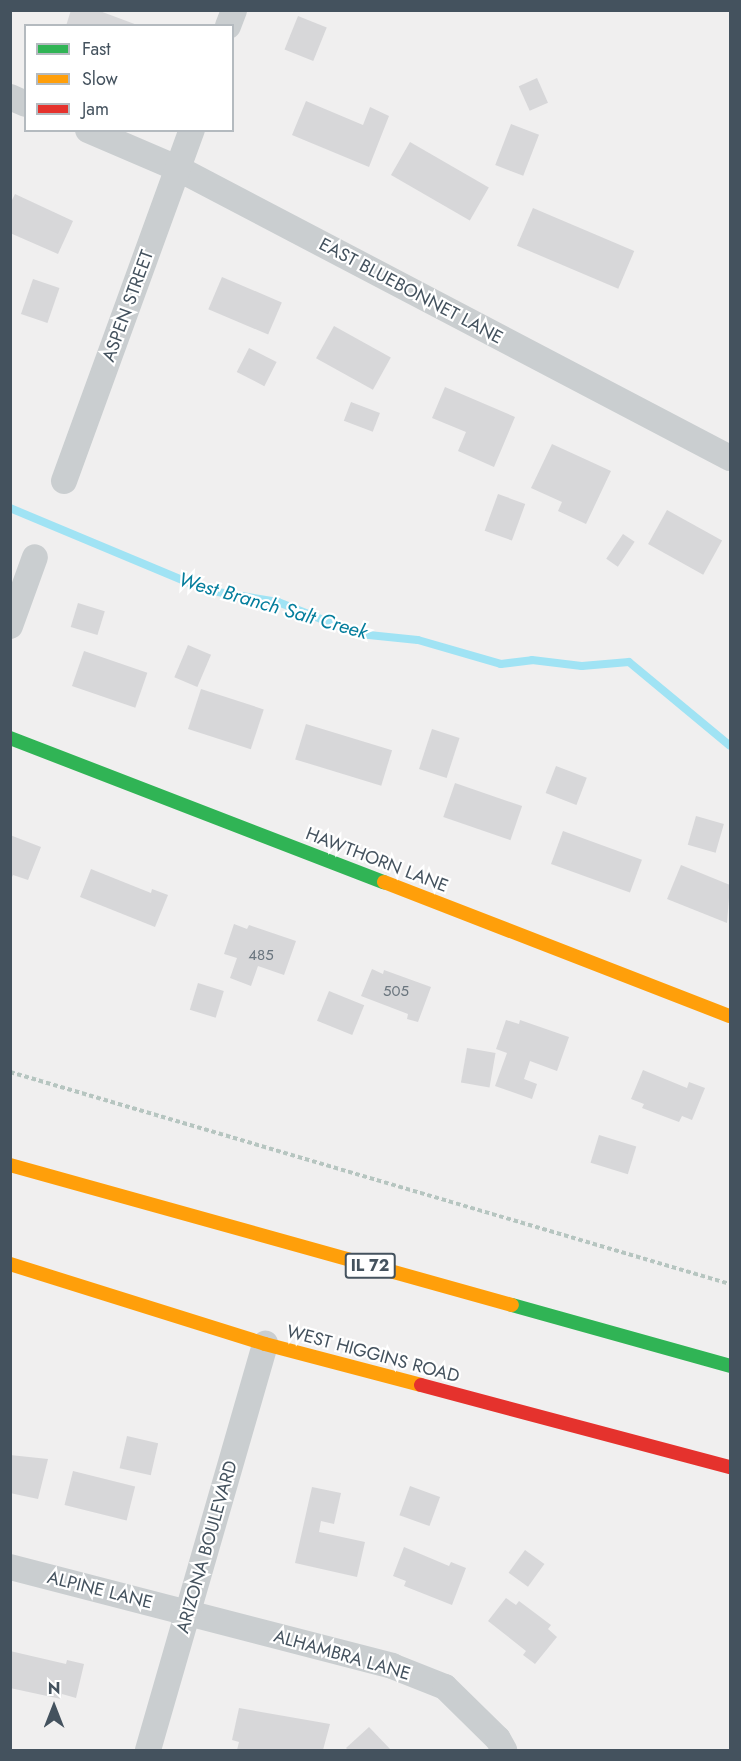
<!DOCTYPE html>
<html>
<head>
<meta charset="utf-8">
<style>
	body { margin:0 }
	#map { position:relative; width:741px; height:1761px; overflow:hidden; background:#f0efef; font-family:Jost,sans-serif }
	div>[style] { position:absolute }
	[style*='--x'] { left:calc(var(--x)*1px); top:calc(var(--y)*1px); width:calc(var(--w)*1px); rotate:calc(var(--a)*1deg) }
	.stream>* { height:8px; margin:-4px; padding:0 4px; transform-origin:4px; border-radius:4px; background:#a0e3f4 }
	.building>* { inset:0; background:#d7d7d9; transform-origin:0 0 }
	.path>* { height:4px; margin-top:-2px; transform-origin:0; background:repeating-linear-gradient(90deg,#b6c5c0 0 4.5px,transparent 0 7.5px) }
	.street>* { height:26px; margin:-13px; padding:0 13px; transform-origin:13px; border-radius:13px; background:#caced0 }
	.fast>* { height:14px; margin:-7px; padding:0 7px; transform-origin:7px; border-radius:7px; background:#30b455 }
	.slow>* { height:14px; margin:-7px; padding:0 7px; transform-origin:7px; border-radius:7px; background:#ff9f0a }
	.jam>* { height:14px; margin:-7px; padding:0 7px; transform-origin:7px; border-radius:7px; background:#e5322d }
	span { translate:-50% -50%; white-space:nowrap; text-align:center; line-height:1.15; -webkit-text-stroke:4.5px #fff; paint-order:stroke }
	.number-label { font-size:15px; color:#6a757e }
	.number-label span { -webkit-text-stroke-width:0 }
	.shield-label span { padding:2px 4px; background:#fff; border:2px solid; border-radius:4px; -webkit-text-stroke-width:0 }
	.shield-label { font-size:16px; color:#44525e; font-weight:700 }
	.street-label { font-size:18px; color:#44525e }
	.water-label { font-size:20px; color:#037d9c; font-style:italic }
	.frame { position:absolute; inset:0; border:12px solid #44525e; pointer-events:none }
	.legend { position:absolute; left:24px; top:24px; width:210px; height:108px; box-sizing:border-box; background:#fff; border:2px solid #b4babf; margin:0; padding:8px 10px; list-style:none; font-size:18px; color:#44525e }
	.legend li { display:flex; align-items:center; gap:12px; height:30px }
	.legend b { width:30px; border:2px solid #b4babf }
	.north { position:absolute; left:24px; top:1677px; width:60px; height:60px; -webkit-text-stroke:4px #fff; paint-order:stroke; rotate:0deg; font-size:16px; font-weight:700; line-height:24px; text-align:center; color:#44525e }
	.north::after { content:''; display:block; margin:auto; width:21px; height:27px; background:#44525e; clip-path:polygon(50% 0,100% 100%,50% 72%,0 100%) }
</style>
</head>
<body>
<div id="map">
	<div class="stream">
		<div style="--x:10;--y:508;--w:212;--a:22.7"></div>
		<div style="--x:206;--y:590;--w:73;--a:9.5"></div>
		<div style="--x:278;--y:602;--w:87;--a:21.6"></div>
		<div style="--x:359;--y:634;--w:59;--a:5.8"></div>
		<div style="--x:418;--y:640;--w:86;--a:16.1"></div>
		<div style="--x:501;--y:664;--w:31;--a:-7"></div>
		<div style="--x:532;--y:660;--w:50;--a:6.8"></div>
		<div style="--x:582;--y:666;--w:47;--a:-4.9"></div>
		<div style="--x:629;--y:662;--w:131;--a:39.7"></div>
	</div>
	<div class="building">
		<div style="clip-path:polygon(71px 10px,97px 10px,140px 26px,66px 26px)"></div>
		<div style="left:298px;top:16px;width:31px;height:36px;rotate:22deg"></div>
		<div style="left:537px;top:78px;width:27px;height:20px;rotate:66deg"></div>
		<div style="clip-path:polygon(306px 101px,363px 125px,370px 107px,389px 116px,369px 167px,292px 135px)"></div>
		<div style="left:511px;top:124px;width:30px;height:44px;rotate:21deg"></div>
		<div style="left:410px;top:142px;width:91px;height:38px;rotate:30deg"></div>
		<div style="clip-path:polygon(15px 194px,73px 221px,58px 254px,10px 233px,10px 204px)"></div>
		<div style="left:533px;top:208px;width:110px;height:41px;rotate:23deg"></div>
		<div style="left:222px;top:277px;width:65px;height:35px;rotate:23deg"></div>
		<div style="left:33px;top:279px;width:28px;height:37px;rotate:19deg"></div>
		<div style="left:334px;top:326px;width:65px;height:37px;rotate:29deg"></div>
		<div style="left:249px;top:348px;width:31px;height:27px;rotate:27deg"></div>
		<div style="clip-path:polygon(445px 387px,515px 417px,494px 467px,458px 451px,466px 432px,432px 418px)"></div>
		<div style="left:351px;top:402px;width:31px;height:20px;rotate:21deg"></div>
		<div style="clip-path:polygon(552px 444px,611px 471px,586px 524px,558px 511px,562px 502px,531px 488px)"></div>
		<div style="left:498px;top:494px;width:29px;height:39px;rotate:20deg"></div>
		<div style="left:667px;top:510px;width:63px;height:39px;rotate:29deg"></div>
		<div style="left:623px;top:534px;width:14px;height:30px;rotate:34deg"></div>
		<div style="left:78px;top:603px;width:28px;height:25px;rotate:17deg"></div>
		<div style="left:188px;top:645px;width:25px;height:35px;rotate:23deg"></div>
		<div style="left:84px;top:651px;width:67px;height:37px;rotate:19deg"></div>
		<div style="left:201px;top:689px;width:66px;height:42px;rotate:18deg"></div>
		<div style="left:306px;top:724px;width:90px;height:37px;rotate:17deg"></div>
		<div style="left:432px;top:729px;width:29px;height:42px;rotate:18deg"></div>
		<div style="left:556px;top:766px;width:33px;height:29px;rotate:21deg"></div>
		<div style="left:455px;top:783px;width:71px;height:36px;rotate:19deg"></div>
		<div style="left:696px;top:816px;width:29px;height:30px;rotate:16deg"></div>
		<div style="left:563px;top:831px;width:84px;height:35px;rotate:20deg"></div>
		<div style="clip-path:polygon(10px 835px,41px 847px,28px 880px,13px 875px,10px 881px)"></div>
		<div style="clip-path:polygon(681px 865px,730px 885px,727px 923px,667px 899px)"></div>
		<div style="clip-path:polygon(91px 869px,151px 893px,152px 889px,168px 895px,155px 927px,80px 897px)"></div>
		<div style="clip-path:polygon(234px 924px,247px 929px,249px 925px,296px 941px,284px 975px,258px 966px,251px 986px,230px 978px,237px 958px,224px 954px)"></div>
		<div style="clip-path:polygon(372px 969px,383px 974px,384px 970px,431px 987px,418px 1022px,407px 1019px,408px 1014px,361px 996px)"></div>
		<div style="left:198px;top:983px;width:27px;height:28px;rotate:17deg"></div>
		<div style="left:329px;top:991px;width:38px;height:32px;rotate:22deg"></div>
		<div style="clip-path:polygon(506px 1020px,519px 1024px,520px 1020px,569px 1037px,557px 1071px,530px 1061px,524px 1079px,537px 1084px,532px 1099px,495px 1086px,507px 1053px,496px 1049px)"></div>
		<div style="left:467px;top:1048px;width:29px;height:35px;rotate:10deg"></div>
		<div style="clip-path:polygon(643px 1070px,687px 1088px,689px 1082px,705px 1088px,692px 1120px,682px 1116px,679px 1122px,642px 1108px,644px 1104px,631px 1099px)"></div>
		<div style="left:599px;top:1135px;width:39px;height:29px;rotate:17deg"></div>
		<div style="left:127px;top:1436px;width:32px;height:33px;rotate:13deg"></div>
		<div style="clip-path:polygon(10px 1455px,48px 1459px,38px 1499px,10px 1493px)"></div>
		<div style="left:73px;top:1471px;width:64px;height:35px;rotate:14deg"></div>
		<div style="left:410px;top:1486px;width:32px;height:31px;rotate:20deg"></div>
		<div style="clip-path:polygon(312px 1487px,341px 1493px,334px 1524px,321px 1521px,319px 1532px,365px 1542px,357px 1577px,295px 1563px)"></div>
		<div style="clip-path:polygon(404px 1547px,449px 1566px,451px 1562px,466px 1568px,452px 1605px,404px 1586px,406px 1581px,393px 1576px)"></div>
		<div style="left:525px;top:1550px;width:24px;height:28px;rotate:36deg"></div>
		<div style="clip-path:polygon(506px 1598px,516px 1605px,519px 1601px,551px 1625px,548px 1629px,557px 1637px,535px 1664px,523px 1655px,526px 1651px,488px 1621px)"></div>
		<div style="clip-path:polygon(10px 1651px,66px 1664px,67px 1660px,84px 1664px,76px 1698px,62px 1694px,61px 1699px,10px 1688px)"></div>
		<div style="clip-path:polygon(239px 1708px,330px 1724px,323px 1750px,237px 1750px,239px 1742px,232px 1740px)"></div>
		<div style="clip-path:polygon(369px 1727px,391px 1750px,348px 1750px,346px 1748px)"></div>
	</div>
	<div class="path">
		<div style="--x:10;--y:1072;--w:751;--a:16.41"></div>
	</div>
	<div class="street">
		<div style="--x:228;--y:26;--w:17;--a:-69"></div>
		<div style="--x:10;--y:97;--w:17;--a:24"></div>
		<div style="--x:88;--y:130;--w:99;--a:23.2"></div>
		<div style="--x:179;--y:169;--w:622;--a:27.68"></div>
		<div style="--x:64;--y:481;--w:374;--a:-70"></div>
		<div style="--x:10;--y:626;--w:73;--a:-70.1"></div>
		<div style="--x:10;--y:1567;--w:395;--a:14.5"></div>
		<div style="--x:392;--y:1666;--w:57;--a:21.6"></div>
		<div style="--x:445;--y:1687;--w:74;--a:44.5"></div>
		<div style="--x:498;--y:1739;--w:13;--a:61"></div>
		<div style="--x:148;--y:1750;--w:423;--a:-73.9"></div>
	</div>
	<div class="fast">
		<div style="--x:10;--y:738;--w:401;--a:21.1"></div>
		<div style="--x:512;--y:1305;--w:226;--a:15.6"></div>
	</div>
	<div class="slow">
		<div style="--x:384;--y:882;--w:371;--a:21.2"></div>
		<div style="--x:10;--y:1165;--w:521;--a:15.58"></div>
		<div style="--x:10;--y:1264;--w:267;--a:17.4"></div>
		<div style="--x:265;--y:1344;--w:161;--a:14.7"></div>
	</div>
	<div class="jam">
		<div style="--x:421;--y:1385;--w:320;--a:14.9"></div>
	</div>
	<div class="number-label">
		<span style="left:261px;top:956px">485</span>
		<span style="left:396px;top:992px">505</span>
	</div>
	<div class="shield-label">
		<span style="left:370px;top:1266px">IL 72</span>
	</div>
	<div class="street-label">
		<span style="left:411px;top:291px;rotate:28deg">EAST BLUEBONNET LANE</span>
		<span style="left:128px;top:306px;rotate:-70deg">ASPEN STREET</span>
		<span style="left:377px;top:860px;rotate:21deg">HAWTHORN LANE</span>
		<span style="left:373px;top:1354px;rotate:15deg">WEST HIGGINS ROAD</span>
		<span style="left:207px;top:1547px;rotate:-74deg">ARIZONA BOULEVARD</span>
		<span style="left:100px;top:1590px;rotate:14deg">ALPINE LANE</span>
		<span style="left:342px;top:1655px;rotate:16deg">ALHAMBRA LANE</span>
	</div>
	<div class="water-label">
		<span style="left:273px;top:606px;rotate:16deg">West Branch Salt Creek</span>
	</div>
	<div class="frame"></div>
	<ul class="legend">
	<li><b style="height:8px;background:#30b455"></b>Fast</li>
	<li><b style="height:8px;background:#ff9f0a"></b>Slow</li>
	<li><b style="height:8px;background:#e5322d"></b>Jam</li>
	</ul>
	<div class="north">N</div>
</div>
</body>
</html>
